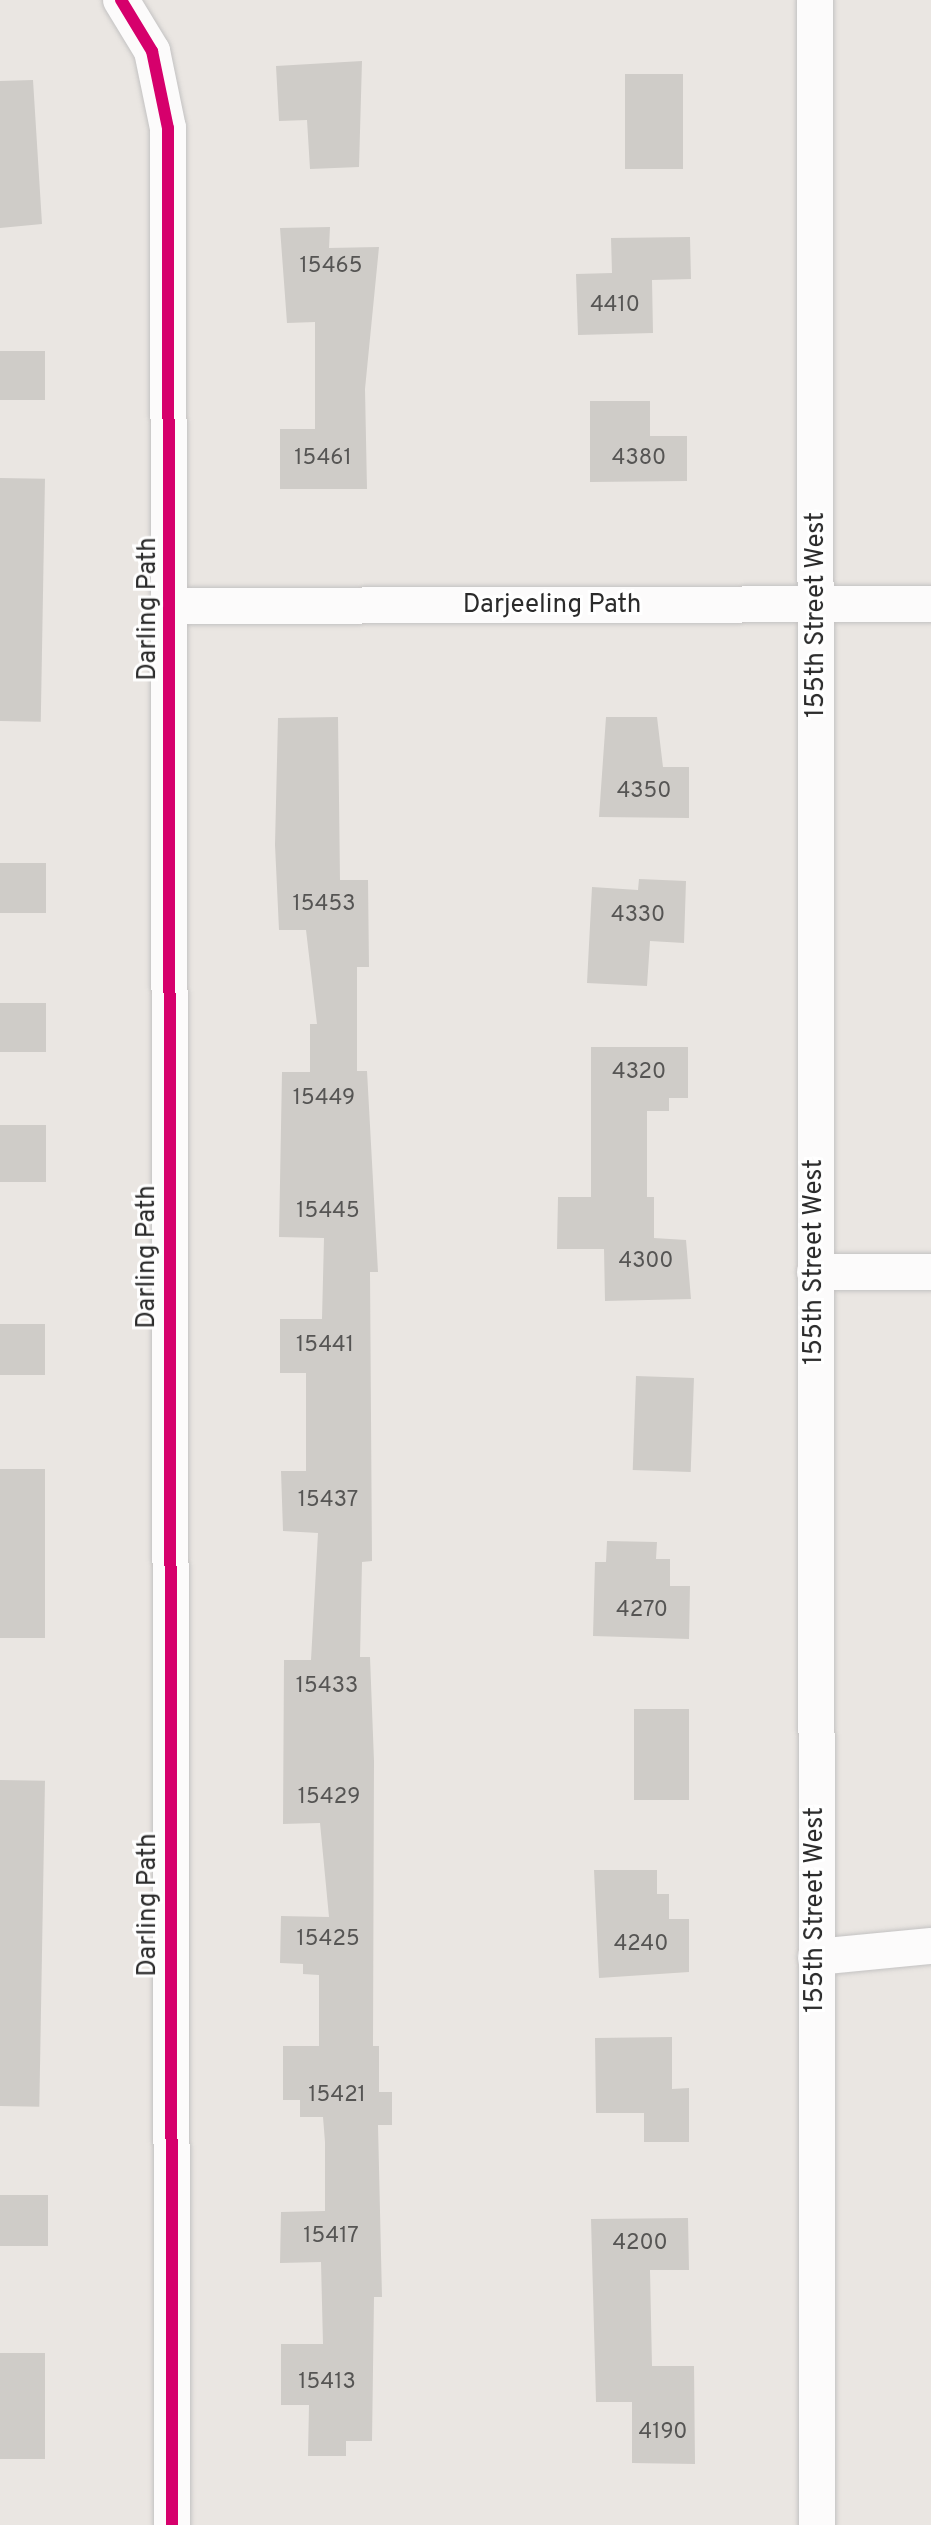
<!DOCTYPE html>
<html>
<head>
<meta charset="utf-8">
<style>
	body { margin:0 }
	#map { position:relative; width:931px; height:2525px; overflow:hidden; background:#eae6e2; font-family:Overpass,sans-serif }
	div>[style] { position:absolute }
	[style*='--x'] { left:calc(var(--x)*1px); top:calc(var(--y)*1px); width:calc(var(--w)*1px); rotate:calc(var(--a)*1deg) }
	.building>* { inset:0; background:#cfccc8; transform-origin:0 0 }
	.roads { filter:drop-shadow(0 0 2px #c3c2c2) drop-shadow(0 0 2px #c3c2c2) }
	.street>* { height:36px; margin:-18px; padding:0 18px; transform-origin:18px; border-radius:18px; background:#fcfbfb }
	.cycleway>* { height:12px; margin:-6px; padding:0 6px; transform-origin:6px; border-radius:6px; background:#d6006c }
	span { translate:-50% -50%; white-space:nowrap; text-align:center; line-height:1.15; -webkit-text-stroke:6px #fff; paint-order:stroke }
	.number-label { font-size:22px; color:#565554 }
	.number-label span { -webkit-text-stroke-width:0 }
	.street-label { font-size:26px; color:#2b2b2b }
</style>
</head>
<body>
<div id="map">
	<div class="building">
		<div style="clip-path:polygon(362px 61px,359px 167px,310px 169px,307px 120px,279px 121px,276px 66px)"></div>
		<div style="left:625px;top:74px;width:58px;height:95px"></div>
		<div style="clip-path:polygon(33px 80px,42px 224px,0 228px,0 81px)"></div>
		<div style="clip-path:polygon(330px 227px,329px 248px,379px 247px,365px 389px,367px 489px,280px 489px,280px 429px,315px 429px,315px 322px,287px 323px,280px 228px)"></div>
		<div style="clip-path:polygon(690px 237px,691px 279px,652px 280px,653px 333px,578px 335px,576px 274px,612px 273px,611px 238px)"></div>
		<div style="left:0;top:351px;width:45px;height:49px"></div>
		<div style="clip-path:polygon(590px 401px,650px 401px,650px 436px,687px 436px,687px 481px,590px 482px)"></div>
		<div style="left:0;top:478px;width:45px;height:243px;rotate:1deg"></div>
		<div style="clip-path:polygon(338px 717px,340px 880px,368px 880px,369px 967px,357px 967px,357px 1071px,367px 1071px,378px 1272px,370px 1272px,372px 1561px,362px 1562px,360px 1657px,370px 1657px,374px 1761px,373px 2046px,379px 2046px,379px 2092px,392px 2092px,392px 2125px,378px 2125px,382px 2297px,374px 2297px,372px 2441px,346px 2441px,346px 2456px,308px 2456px,309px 2405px,281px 2405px,281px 2344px,323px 2344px,321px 2262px,280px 2263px,281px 2212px,325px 2211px,325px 2142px,323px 2117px,300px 2117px,300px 2100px,283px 2100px,283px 2046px,319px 2046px,319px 1975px,303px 1974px,303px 1964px,280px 1963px,281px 1916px,329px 1917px,320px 1823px,283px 1824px,284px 1660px,311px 1660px,318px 1533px,283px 1531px,281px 1471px,306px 1471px,306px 1373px,280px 1373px,280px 1319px,322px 1319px,324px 1238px,279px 1237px,282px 1072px,310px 1072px,310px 1024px,317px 1024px,306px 930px,279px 930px,275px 845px,278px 718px)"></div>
		<div style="clip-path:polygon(606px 717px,657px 717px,663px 767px,689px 767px,689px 818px,599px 817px)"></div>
		<div style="left:0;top:863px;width:46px;height:50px"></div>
		<div style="clip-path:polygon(639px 879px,686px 881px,684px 943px,650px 941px,647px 986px,587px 983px,592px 887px,638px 890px)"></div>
		<div style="left:0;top:1003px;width:46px;height:49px"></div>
		<div style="clip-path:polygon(591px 1047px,688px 1047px,688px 1098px,669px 1098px,669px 1111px,647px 1111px,647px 1197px,654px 1197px,654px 1238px,686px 1240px,691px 1299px,605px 1301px,604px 1249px,557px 1249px,558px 1197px,591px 1197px)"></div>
		<div style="left:0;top:1125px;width:46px;height:57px"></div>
		<div style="left:0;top:1324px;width:45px;height:51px"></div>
		<div style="left:636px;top:1376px;width:58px;height:94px;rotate:2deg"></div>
		<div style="left:0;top:1469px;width:45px;height:169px"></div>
		<div style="clip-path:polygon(607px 1541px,657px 1542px,656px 1559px,670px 1559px,670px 1586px,690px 1586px,689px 1639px,593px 1636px,595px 1562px,606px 1562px)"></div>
		<div style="left:634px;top:1709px;width:55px;height:91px"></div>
		<div style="left:0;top:1780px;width:45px;height:326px;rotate:1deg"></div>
		<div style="clip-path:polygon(594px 1870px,657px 1870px,657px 1894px,669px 1894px,669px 1919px,689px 1919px,689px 1972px,599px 1978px)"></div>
		<div style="clip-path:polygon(672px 2037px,672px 2089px,689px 2088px,689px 2142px,644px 2142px,644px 2113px,596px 2113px,595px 2038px)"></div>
		<div style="left:0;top:2195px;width:48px;height:51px"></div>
		<div style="clip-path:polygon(688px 2218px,689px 2270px,650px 2270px,652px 2366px,694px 2366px,695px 2464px,632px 2463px,632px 2402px,596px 2402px,591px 2219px)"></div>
		<div style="left:0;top:2353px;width:45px;height:106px"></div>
	</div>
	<div class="roads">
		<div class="street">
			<div style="--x:121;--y:0;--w:60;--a:58.7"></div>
			<div style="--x:152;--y:51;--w:79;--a:78.3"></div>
			<div style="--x:168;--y:128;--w:2397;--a:89.9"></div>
			<div style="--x:815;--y:0;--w:2525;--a:89.95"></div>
			<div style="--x:172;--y:606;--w:759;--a:-0.15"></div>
			<div style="--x:815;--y:1272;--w:116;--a:0"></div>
			<div style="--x:816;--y:1957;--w:116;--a:-5.5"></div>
		</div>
	</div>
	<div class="cycleway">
		<div style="--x:121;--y:0;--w:60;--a:58.7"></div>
		<div style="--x:152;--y:51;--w:79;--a:78.3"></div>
		<div style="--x:168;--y:128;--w:2397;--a:89.9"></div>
	</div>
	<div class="number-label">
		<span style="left:331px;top:267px">15465</span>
		<span style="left:615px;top:306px">4410</span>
		<span style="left:323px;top:459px">15461</span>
		<span style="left:639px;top:459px">4380</span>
		<span style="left:644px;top:792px">4350</span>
		<span style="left:324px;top:905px">15453</span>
		<span style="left:638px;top:916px">4330</span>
		<span style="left:639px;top:1073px">4320</span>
		<span style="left:324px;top:1099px">15449</span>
		<span style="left:328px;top:1212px">15445</span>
		<span style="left:646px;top:1262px">4300</span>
		<span style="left:325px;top:1346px">15441</span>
		<span style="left:328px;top:1501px">15437</span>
		<span style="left:642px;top:1611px">4270</span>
		<span style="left:327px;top:1687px">15433</span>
		<span style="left:329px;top:1798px">15429</span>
		<span style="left:328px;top:1940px">15425</span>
		<span style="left:641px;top:1945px">4240</span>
		<span style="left:337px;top:2096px">15421</span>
		<span style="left:331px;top:2237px">15417</span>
		<span style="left:640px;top:2244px">4200</span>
		<span style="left:327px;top:2383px">15413</span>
		<span style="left:663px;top:2433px">4190</span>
	</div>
	<div class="street-label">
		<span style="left:552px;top:606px">Darjeeling Path</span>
		<span style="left:149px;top:609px;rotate:-90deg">Darling Path</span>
		<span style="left:817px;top:615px;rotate:-90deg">155th Street West</span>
		<span style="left:148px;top:1257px;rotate:-90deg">Darling Path</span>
		<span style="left:815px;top:1262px;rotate:-90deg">155th Street West</span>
		<span style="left:149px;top:1905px;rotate:-90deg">Darling Path</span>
		<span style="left:816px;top:1910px;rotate:-90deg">155th Street West</span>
	</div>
</div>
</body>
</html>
